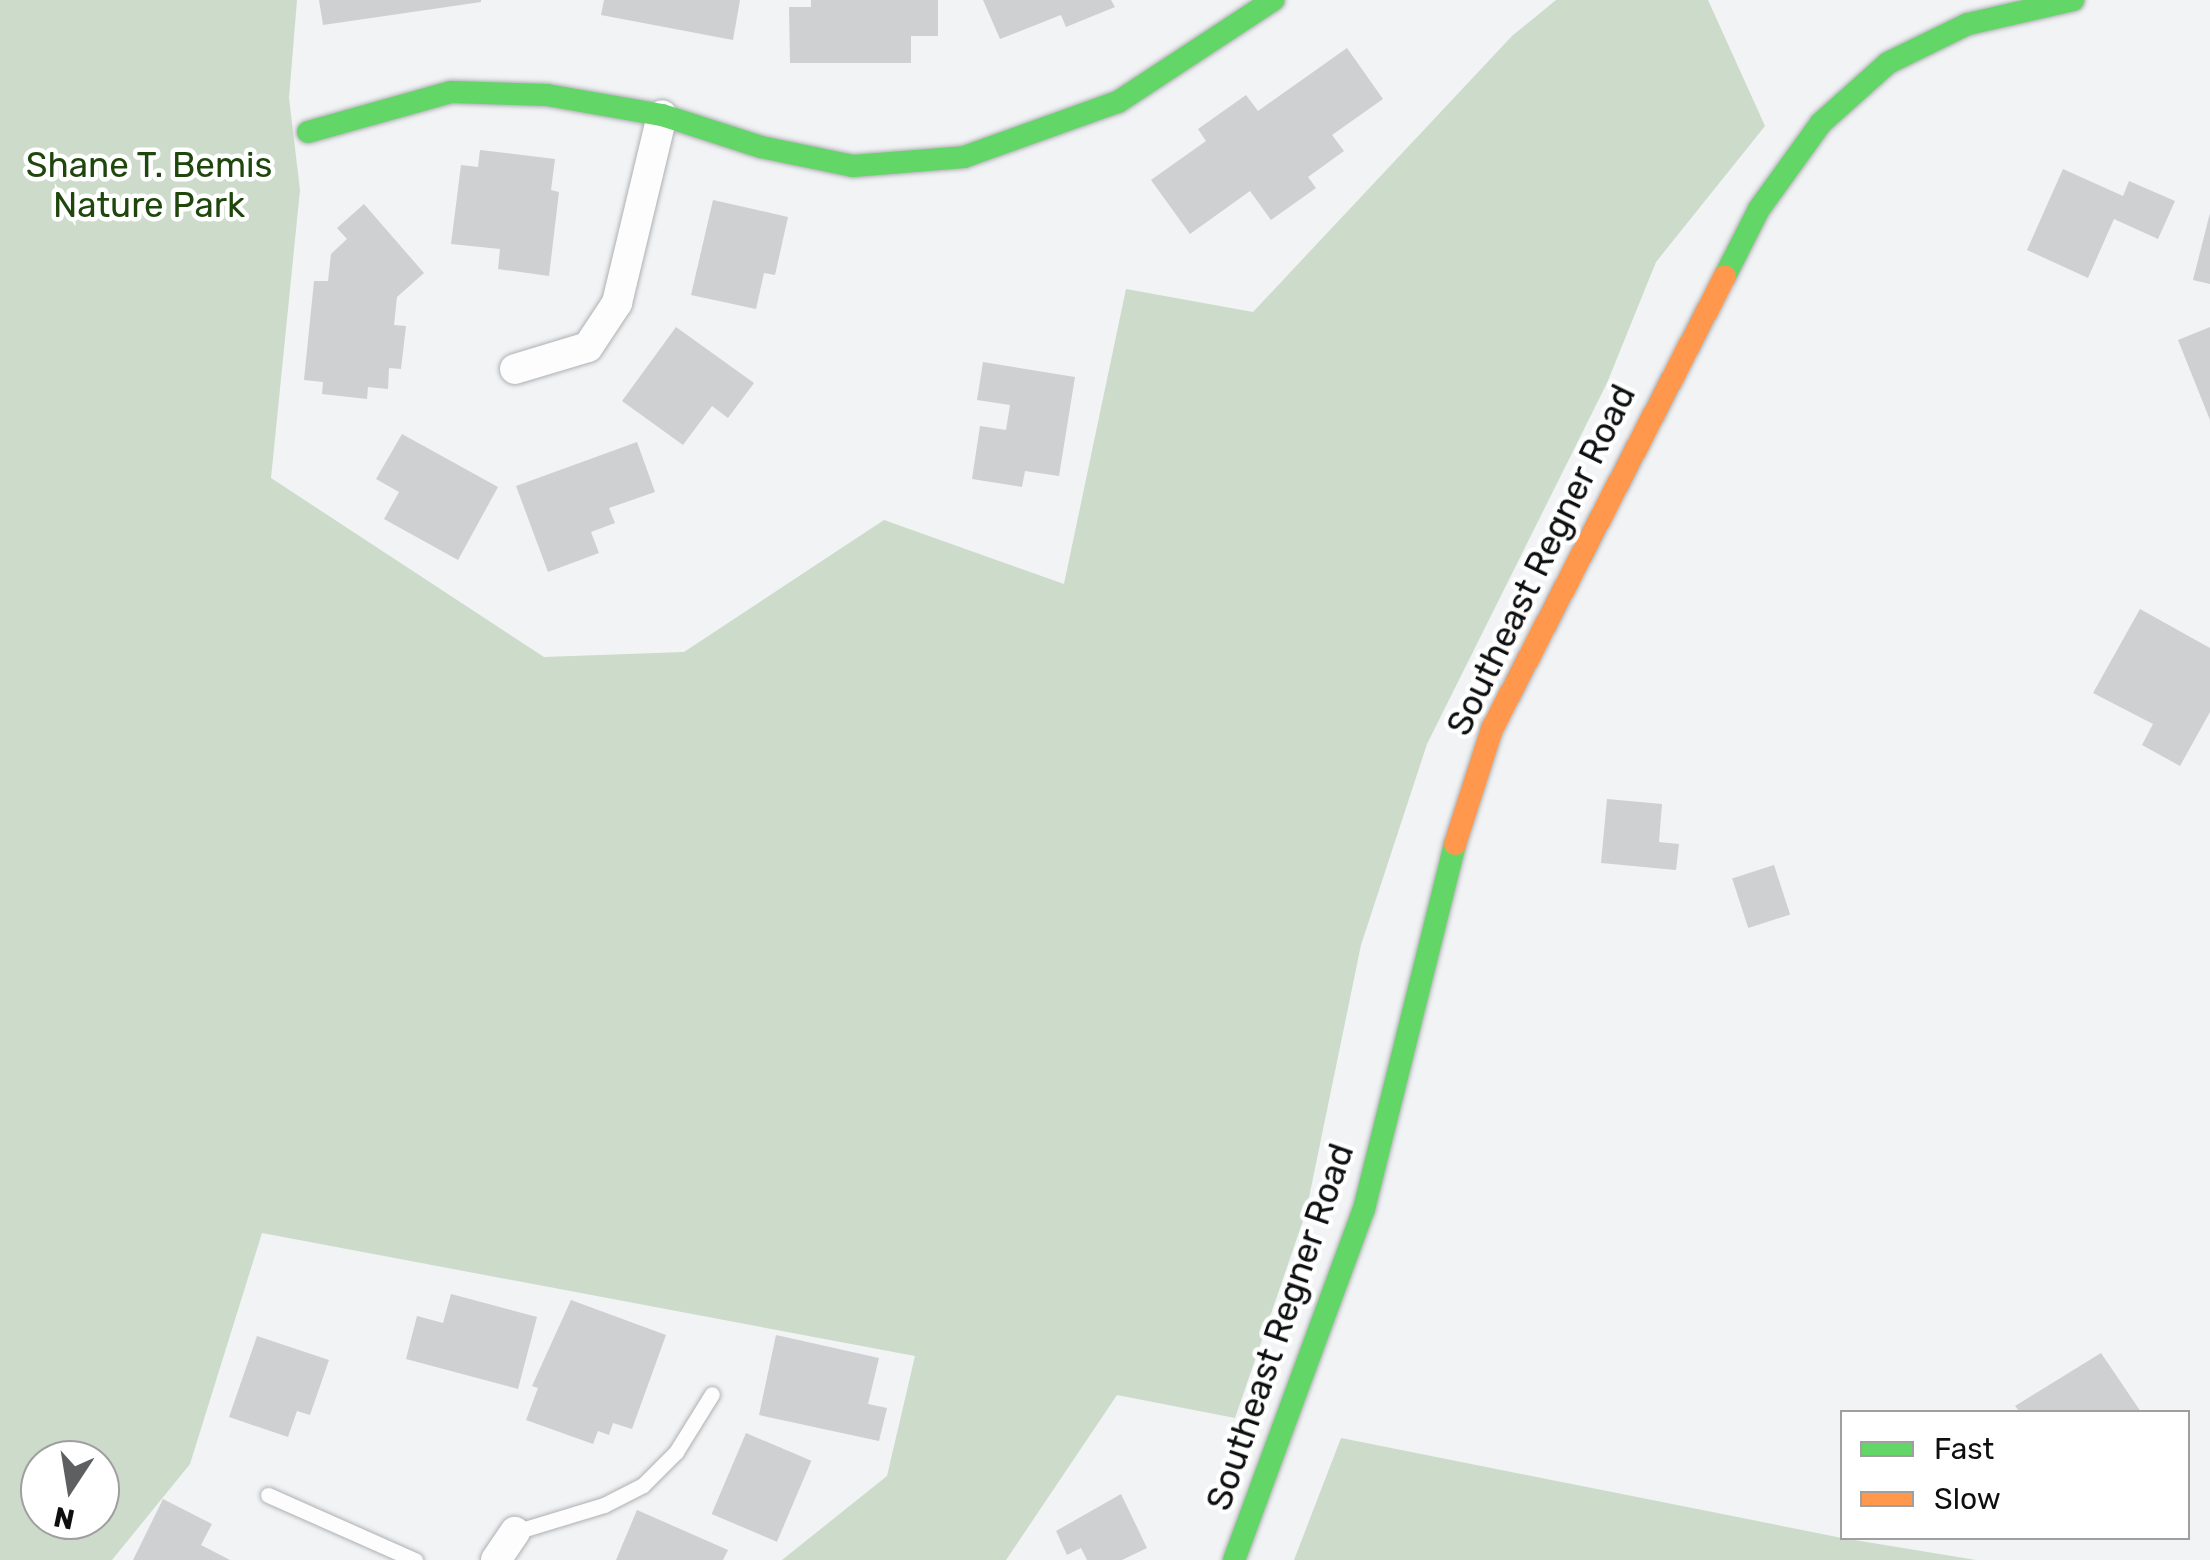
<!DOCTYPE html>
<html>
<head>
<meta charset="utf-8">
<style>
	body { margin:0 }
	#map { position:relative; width:2210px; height:1560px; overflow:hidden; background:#f1f3f5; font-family:Rubik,sans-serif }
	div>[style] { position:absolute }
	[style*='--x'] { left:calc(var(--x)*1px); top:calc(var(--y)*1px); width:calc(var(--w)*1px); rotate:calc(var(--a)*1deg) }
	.green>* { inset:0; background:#ccdbca }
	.building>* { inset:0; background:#ced0d1; transform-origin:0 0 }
	.roads { filter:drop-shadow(0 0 2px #afb0b2) drop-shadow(0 0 2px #afb0b2) }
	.lane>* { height:15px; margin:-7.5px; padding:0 7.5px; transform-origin:7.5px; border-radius:7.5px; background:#fdfdfe }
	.street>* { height:30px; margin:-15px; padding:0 15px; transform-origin:15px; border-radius:15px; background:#fdfdfe }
	.fast>* { height:22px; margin:-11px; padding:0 11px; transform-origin:11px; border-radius:11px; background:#63d668 }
	.slow>* { height:22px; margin:-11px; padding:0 11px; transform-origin:11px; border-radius:11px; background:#ff974d }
	span { translate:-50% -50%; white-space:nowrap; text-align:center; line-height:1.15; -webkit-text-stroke:9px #fff; paint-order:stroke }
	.park-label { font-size:35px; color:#1f470d }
	.street-label { font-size:35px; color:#0e0f10 }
	.legend { position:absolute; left:1840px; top:1410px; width:350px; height:130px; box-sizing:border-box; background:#fff; border:2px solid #9f9f9f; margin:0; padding:12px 18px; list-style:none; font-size:30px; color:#0e0f10 }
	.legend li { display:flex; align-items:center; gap:20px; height:50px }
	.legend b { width:50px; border:2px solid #9f9f9f }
	.north { position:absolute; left:20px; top:1440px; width:100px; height:100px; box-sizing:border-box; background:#fff; border:2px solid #9f9f9f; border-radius:50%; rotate:192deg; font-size:28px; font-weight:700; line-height:40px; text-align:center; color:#0e0f10 }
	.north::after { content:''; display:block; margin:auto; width:35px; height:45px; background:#5d5f60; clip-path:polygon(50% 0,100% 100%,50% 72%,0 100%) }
</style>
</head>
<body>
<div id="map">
	<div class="green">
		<div style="clip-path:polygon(evenodd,0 0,297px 0,289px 98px,300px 190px,271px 478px,544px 657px,684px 652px,884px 520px,1064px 584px,1126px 289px,1253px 312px,1512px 36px,1556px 0,1708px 0,1765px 126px,1656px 262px,1607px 383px,1427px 744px,1361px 945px,1306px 1212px,1235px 1418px,1117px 1395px,1006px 1560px,782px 1560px,887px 1476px,915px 1356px,262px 1233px,190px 1464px,112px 1560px,0 1560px,0 0,40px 1460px,100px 1460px,100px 1520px,40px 1520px,40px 1460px)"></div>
		<div style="clip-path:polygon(1341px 1438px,1842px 1538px,1976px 1560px,1294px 1560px)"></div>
	</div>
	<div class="building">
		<div style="clip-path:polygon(319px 0,481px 0,481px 2px,323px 25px)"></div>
		<div style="clip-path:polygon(604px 0,740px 0,733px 40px,601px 15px)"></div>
		<div style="clip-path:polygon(811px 0,938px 0,938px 36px,911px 36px,911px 63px,790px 63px,789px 7px,811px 7px)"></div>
		<div style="clip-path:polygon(983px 0,1111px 0,1115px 7px,1066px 27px,1061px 15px,1000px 39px)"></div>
		<div style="clip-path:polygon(1347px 48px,1383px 99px,1332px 135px,1344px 151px,1308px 177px,1316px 188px,1271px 220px,1250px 191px,1190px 234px,1151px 180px,1206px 141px,1198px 129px,1246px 95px,1258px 111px)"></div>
		<div style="clip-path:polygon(480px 150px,555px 159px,551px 190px,559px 192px,549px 276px,498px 269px,500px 249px,451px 244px,461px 165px,478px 167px)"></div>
		<div style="clip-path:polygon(2063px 169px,2123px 196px,2129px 181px,2175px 201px,2158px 239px,2114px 219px,2088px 278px,2027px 250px)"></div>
		<div style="clip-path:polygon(713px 200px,788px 217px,775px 275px,764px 273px,756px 309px,691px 295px)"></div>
		<div style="clip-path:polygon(364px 204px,424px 273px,397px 297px,394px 325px,406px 326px,401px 369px,389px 368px,388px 389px,368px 387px,367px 399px,322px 394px,323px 382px,304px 380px,314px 281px,328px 281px,331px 254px,347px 239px,337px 228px)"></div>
		<div style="clip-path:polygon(2210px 213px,2210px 284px,2193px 280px)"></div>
		<div style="clip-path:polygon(676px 327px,754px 383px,728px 418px,712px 406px,683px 445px,622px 401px)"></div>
		<div style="clip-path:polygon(2210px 327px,2210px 420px,2178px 340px)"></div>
		<div style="clip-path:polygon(983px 362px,1075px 377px,1059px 476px,1025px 471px,1022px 487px,972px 479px,980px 426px,1006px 430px,1010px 405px,977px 400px)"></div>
		<div style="clip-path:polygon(402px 434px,498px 487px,458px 560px,384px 519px,399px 492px,376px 479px)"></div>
		<div style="clip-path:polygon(637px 442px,655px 492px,609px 508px,615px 523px,591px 532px,599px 553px,548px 572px,516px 486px)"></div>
		<div style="clip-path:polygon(2140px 609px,2210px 648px,2210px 712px,2180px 766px,2142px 745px,2153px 724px,2093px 693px)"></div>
		<div style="clip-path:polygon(1607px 799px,1662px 804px,1659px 842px,1679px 844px,1676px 870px,1601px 863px)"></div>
		<div style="left:1774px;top:865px;width:52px;height:44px;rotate:72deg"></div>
		<div style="clip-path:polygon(451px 1294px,537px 1317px,518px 1389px,406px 1359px,417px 1316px,443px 1323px)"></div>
		<div style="clip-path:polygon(571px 1300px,666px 1335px,632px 1429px,613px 1423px,609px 1435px,598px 1431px,593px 1444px,526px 1420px,538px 1388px,532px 1386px)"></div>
		<div style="clip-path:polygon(776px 1335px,879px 1358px,868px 1404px,887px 1408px,879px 1441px,759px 1415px)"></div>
		<div style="clip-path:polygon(257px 1336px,329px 1360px,310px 1415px,297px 1411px,288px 1437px,229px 1417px)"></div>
		<div style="clip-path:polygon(2101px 1353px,2141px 1412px,2020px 1412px,2015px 1406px)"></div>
		<div style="left:746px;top:1433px;width:71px;height:88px;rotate:23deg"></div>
		<div style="clip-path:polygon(1121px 1494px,1147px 1548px,1122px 1560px,1087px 1560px,1081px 1548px,1067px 1555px,1056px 1531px)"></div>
		<div style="clip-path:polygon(163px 1499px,212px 1524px,201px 1545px,230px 1560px,133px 1560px)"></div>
		<div style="clip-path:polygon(637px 1510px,728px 1550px,723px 1560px,616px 1560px)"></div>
	</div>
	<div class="roads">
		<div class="lane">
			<div style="--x:268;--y:1495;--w:161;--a:23.9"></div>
			<div style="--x:515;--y:1532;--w:93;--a:-16.9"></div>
			<div style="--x:604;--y:1505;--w:44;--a:-27.1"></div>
			<div style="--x:643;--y:1485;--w:47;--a:-45"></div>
			<div style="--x:676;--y:1452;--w:68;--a:-58.2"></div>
		</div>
		<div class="street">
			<div style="--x:515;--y:369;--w:76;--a:-16.8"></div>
			<div style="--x:588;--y:347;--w:53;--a:-56.6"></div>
			<div style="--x:617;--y:303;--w:193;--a:-76.5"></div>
			<div style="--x:496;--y:1560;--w:34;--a:-56"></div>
		</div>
		<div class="fast">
			<div style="--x:308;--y:132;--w:148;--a:-15.6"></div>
			<div style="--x:451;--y:92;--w:96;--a:1.8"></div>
			<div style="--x:547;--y:95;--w:117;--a:9.9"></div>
			<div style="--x:662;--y:115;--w:104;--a:17.9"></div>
			<div style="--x:761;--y:147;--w:94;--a:11.7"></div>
			<div style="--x:853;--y:166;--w:111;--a:-4.6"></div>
			<div style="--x:964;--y:157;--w:164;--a:-19.7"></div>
			<div style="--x:1118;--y:102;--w:186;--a:-33.3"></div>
			<div style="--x:1725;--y:276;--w:75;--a:-63.1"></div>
			<div style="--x:1759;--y:209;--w:106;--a:-54.2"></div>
			<div style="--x:1821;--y:123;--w:90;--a:-41.8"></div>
			<div style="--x:1888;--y:63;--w:89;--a:-26"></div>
			<div style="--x:1968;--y:24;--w:108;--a:-12.9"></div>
			<div style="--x:1234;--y:1560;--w:374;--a:-69.7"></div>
			<div style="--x:1364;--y:1209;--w:376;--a:-76"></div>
		</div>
		<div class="slow">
			<div style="--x:1455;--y:844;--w:121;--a:-72.2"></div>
			<div style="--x:1492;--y:729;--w:509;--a:-62.78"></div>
		</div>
	</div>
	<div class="park-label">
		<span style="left:149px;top:185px">Shane T. Bemis<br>Nature Park</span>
	</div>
	<div class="street-label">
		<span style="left:1541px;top:560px;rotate:-64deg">Southeast Regner Road</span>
		<span style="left:1280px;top:1327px;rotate:-71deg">Southeast Regner Road</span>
	</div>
	<ul class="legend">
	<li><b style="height:12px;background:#63d668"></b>Fast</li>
	<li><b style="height:12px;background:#ff974d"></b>Slow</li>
	</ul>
	<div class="north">N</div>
</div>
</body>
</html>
